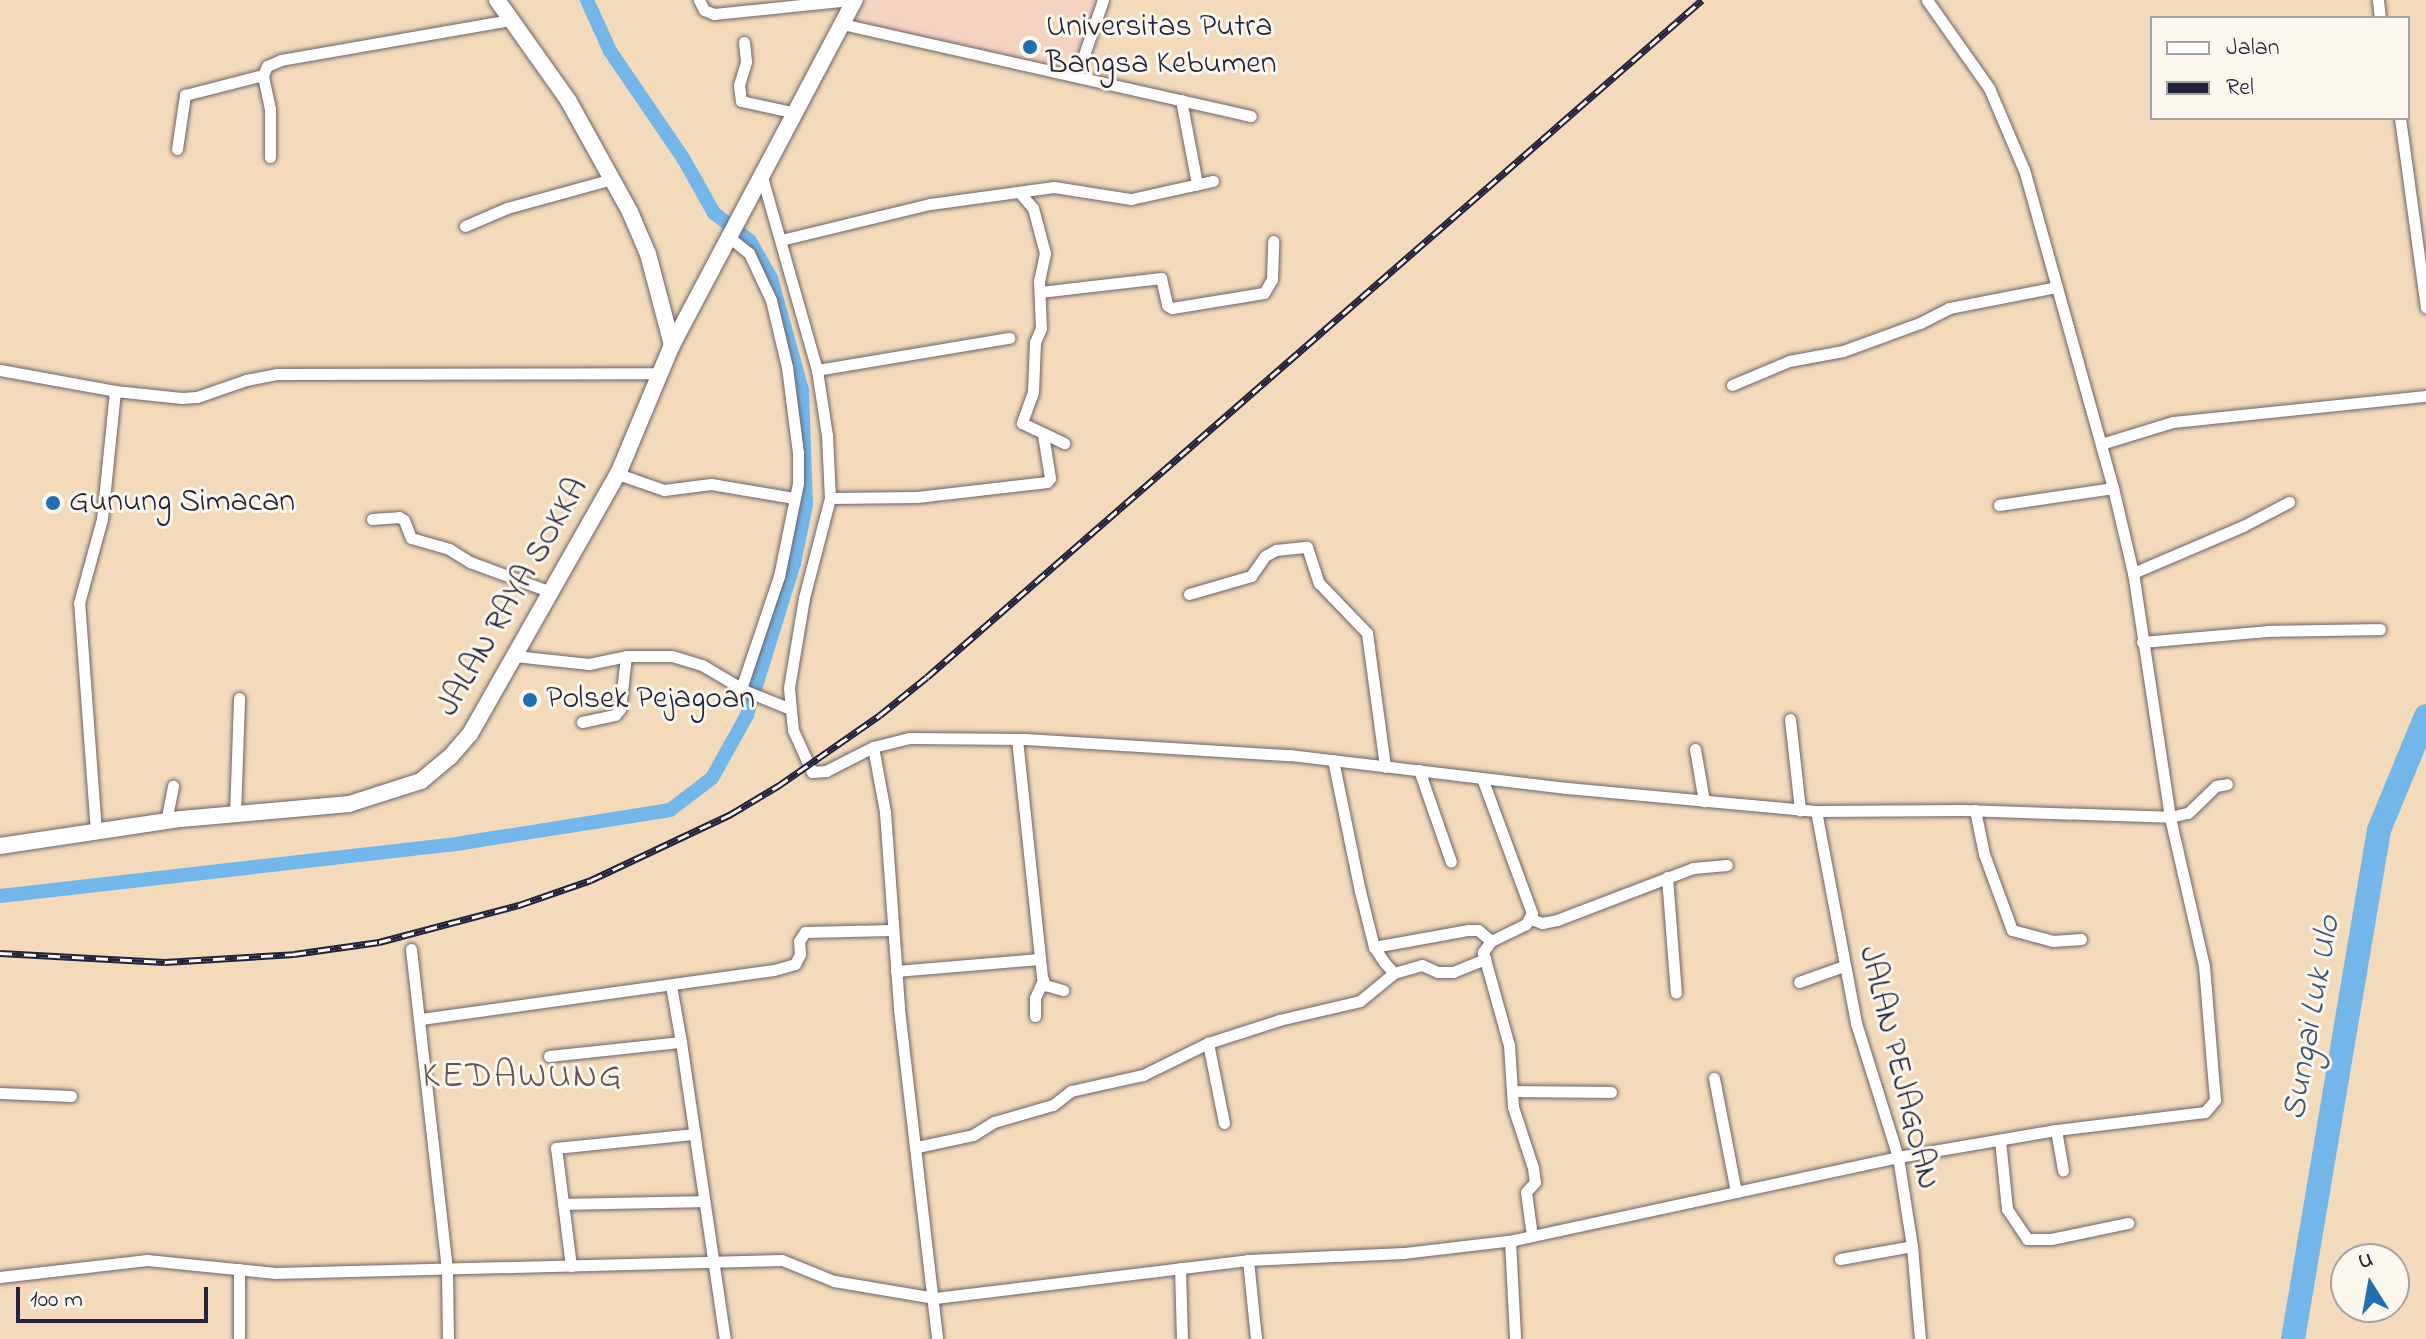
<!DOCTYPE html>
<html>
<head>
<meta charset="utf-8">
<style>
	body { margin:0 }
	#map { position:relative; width:2426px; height:1339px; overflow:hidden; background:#f3daba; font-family:"Indie Flower",sans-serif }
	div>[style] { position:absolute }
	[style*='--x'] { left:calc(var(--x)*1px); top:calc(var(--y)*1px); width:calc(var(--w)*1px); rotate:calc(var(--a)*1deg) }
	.built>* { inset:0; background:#f5d3c1 }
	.canal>* { height:14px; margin:-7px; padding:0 7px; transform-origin:7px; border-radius:7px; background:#73b6e9 }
	.river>* { height:24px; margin:-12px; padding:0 12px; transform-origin:12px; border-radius:12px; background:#73b6e9 }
	.roads { filter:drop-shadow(0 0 2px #6b6267) drop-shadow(0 0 2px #6b6267) }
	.street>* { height:11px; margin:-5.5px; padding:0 5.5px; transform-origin:5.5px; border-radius:5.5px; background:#fff }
	.secondary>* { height:16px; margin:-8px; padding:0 8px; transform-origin:8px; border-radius:8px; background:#fff }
	.rail>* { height:7px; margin-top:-3.5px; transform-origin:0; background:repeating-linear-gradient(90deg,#fbf7ec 0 12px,#22223b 0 24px); box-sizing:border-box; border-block:2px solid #22223b }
	.dots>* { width:22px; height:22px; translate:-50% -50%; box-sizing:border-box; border:4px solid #fbf7ec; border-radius:50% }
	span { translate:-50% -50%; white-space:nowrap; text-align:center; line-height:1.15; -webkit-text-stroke:6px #fbf7ec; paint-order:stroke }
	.poi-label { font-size:32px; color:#22223b }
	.left { translate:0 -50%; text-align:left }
	.street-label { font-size:32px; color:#22223b }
	.water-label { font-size:34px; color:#3e5678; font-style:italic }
	.quarter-label { font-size:36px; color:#635556; letter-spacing:2px }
	.legend { position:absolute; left:2150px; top:16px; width:260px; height:104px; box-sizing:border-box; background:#fbf7ec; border:2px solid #a4a2a5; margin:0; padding:10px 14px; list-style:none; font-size:24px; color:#22223b }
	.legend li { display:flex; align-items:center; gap:16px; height:40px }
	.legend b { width:40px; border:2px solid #a4a2a5 }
	.north { position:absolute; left:2330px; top:1243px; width:80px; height:80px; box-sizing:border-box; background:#fbf7ec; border:2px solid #a4a2a5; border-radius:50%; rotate:349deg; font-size:22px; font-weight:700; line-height:32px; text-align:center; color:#22223b }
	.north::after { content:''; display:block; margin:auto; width:28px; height:36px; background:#1f6fb2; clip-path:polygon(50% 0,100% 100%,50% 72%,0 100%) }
	.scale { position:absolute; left:16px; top:1287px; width:192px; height:36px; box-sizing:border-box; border:4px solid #22223b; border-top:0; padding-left:10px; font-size:24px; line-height:28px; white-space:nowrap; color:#22223b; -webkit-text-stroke:6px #fbf7ec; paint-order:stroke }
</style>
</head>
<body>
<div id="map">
	<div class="built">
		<div style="clip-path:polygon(861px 0,1107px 0,1085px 72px,850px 23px)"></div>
	</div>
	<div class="canal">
		<div style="--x:0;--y:896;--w:465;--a:-6.5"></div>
		<div style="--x:462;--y:843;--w:211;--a:-9"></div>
		<div style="--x:670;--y:810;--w:53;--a:-37.3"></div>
		<div style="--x:712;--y:778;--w:72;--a:-60.9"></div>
		<div style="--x:747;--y:715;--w:159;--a:-72.8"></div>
		<div style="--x:794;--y:563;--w:59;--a:-78.3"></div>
		<div style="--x:806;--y:505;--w:115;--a:-92"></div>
		<div style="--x:802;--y:390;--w:116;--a:-105.5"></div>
		<div style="--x:771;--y:278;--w:43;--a:-119.6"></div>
		<div style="--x:750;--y:241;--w:46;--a:-142.1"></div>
		<div style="--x:714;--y:213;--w:63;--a:-119.4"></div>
		<div style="--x:683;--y:158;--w:130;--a:-124.3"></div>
		<div style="--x:610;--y:51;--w:56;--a:-114.3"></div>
	</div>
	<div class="river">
		<div style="--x:2293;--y:1339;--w:516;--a:-80.41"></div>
		<div style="--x:2379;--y:830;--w:123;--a:-67.6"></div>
	</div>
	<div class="roads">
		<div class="street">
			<div style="--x:699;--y:0;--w:11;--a:63"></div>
			<div style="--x:704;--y:10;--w:11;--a:22"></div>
			<div style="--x:714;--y:14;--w:137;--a:-5.9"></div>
			<div style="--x:2378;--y:0;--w:18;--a:84"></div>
			<div style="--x:842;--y:24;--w:419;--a:12.7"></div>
			<div style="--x:744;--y:42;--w:20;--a:84"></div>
			<div style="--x:746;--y:62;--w:24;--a:107"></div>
			<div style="--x:739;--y:85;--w:16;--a:83"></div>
			<div style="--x:741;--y:101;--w:56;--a:12.3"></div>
			<div style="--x:1077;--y:75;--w:79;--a:-70.9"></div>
			<div style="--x:1181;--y:100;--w:86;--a:79.2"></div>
			<div style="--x:2400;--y:118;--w:191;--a:82.2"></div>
			<div style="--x:177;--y:149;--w:55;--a:-81.6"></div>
			<div style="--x:185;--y:95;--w:81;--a:-14.4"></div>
			<div style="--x:270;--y:157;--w:48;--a:-90"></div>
			<div style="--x:270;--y:109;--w:35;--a:-102"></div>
			<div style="--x:263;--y:75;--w:10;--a:-66"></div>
			<div style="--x:267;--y:66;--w:15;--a:-23"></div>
			<div style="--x:281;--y:60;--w:233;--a:-9.9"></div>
			<div style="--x:762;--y:177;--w:201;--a:74.1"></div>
			<div style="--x:817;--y:370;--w:66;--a:81.3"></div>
			<div style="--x:827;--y:435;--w:63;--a:87.3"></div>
			<div style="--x:830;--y:498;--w:103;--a:104.6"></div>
			<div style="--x:804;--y:598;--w:91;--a:99.5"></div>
			<div style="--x:789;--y:688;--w:42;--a:84.6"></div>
			<div style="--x:793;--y:730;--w:46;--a:65.7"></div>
			<div style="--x:812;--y:772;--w:14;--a:-4"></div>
			<div style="--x:826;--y:771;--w:53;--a:-27.1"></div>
			<div style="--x:873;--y:747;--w:37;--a:-14"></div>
			<div style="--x:909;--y:738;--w:116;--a:0.5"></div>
			<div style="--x:1025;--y:739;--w:265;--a:3.5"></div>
			<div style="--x:1290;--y:755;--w:279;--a:6.8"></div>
			<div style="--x:1567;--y:788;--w:250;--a:5.3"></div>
			<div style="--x:1816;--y:811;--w:147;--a:-0.4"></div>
			<div style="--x:1963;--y:810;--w:207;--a:1.9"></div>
			<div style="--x:2170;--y:817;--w:18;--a:-13"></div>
			<div style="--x:2188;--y:813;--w:39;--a:-44"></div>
			<div style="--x:2216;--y:786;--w:11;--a:-10"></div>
			<div style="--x:1019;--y:192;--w:21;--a:49"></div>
			<div style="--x:1033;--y:208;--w:47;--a:75.1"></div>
			<div style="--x:1045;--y:253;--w:29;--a:102"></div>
			<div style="--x:1039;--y:281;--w:47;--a:87.6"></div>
			<div style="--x:1041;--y:328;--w:15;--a:113"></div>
			<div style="--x:1035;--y:342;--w:50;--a:92.3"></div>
			<div style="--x:1033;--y:392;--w:33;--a:110"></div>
			<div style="--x:1022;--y:423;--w:47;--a:25.5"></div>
			<div style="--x:465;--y:226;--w:46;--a:-23.2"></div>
			<div style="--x:507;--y:208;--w:109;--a:-15.4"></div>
			<div style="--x:729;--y:237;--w:26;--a:39"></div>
			<div style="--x:749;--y:253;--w:52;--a:64.9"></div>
			<div style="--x:771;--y:300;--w:69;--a:76.6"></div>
			<div style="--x:787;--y:367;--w:87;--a:82.7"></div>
			<div style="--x:798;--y:453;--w:30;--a:90"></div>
			<div style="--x:798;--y:483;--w:95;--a:101.5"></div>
			<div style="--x:779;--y:576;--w:119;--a:108.6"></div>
			<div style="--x:781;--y:240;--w:153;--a:-13.6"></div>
			<div style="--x:930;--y:204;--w:125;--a:-7.8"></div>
			<div style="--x:1054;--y:187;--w:78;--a:8.9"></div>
			<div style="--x:1131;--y:199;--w:84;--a:-12.4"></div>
			<div style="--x:1040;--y:292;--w:122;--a:-6.6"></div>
			<div style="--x:1161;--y:278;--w:28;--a:77"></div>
			<div style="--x:1167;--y:305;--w:6;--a:31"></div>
			<div style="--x:1172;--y:308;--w:93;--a:-9.3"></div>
			<div style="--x:1264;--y:293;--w:16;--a:-60"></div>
			<div style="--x:1272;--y:279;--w:38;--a:-88"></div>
			<div style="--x:0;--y:370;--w:117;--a:10.3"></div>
			<div style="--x:115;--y:391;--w:67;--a:6"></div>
			<div style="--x:182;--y:398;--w:15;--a:-4"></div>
			<div style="--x:197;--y:397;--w:52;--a:-19.1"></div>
			<div style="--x:246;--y:380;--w:32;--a:-11"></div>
			<div style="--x:277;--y:374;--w:382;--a:-0.1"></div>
			<div style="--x:817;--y:370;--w:195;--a:-9.5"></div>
			<div style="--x:1732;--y:385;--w:62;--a:-22.8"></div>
			<div style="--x:1789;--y:361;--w:55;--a:-10.5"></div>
			<div style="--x:1843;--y:351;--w:82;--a:-20"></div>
			<div style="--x:1920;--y:323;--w:33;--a:-27"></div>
			<div style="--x:1949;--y:308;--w:110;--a:-11"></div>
			<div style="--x:2101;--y:444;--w:75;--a:-17"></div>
			<div style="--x:2173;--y:422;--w:254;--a:-5.9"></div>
			<div style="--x:618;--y:474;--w:49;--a:19.2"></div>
			<div style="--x:664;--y:490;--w:47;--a:-7.3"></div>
			<div style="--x:711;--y:484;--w:84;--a:9.6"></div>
			<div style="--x:830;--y:498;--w:87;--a:-0.7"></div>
			<div style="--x:917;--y:497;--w:131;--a:-6.6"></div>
			<div style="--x:1047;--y:482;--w:5;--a:-53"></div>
			<div style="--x:1050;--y:478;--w:44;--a:-99.2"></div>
			<div style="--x:1999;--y:505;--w:115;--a:-8.5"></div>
			<div style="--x:372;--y:519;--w:27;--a:-4"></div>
			<div style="--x:399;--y:517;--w:6;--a:31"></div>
			<div style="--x:404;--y:520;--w:19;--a:69"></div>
			<div style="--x:411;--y:538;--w:40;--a:16"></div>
			<div style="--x:449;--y:549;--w:25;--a:32"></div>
			<div style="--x:470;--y:562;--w:86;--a:20.3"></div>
			<div style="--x:2133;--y:573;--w:120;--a:-23.1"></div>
			<div style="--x:2243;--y:526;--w:52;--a:-27.6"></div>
			<div style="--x:1189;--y:594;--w:65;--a:-16.2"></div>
			<div style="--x:1251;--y:576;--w:24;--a:-55"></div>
			<div style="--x:1265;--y:556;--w:13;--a:-29"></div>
			<div style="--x:1276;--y:550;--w:31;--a:-6"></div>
			<div style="--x:1307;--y:547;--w:38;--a:72"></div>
			<div style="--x:1319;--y:583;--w:69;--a:46.2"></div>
			<div style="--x:1367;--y:633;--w:135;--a:82.3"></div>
			<div style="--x:2142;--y:642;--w:125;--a:-5"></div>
			<div style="--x:2267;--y:631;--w:113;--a:-1"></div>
			<div style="--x:515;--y:656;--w:74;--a:6.2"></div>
			<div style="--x:589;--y:664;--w:38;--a:-12"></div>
			<div style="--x:626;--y:656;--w:46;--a:0"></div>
			<div style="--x:672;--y:656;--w:31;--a:17"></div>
			<div style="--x:702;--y:665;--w:51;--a:30.6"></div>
			<div style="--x:746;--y:691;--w:45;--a:22"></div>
			<div style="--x:1790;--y:719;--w:92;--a:83.7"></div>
			<div style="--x:582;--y:722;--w:34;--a:-12"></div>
			<div style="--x:615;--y:715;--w:8;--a:-50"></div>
			<div style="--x:620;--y:709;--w:53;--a:-83.5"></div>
			<div style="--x:1017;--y:739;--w:239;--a:84"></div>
			<div style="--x:1042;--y:977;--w:9;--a:69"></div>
			<div style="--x:1045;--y:985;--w:19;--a:16"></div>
			<div style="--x:873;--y:747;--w:66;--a:79.5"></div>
			<div style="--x:885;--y:812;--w:197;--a:85.9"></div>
			<div style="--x:899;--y:1009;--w:332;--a:83.4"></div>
			<div style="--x:1695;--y:749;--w:53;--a:80.2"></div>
			<div style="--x:1333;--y:760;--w:134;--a:78.4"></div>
			<div style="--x:1360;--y:891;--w:58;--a:76"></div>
			<div style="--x:1374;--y:947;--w:18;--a:56"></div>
			<div style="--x:1384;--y:962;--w:15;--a:48"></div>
			<div style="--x:1394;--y:973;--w:29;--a:-16"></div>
			<div style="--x:1422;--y:965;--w:17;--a:24"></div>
			<div style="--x:1438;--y:972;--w:15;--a:0"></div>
			<div style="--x:1453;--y:972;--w:35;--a:-22"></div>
			<div style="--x:1419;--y:770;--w:97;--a:70.8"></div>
			<div style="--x:1482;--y:778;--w:144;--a:69.7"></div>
			<div style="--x:1532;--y:913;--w:13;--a:119"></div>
			<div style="--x:1526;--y:924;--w:39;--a:154"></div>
			<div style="--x:1491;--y:941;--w:14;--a:126"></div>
			<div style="--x:1483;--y:952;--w:97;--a:74.4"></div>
			<div style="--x:1509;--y:1045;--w:62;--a:86.3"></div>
			<div style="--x:1513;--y:1107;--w:64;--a:71.8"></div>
			<div style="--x:1533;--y:1168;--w:14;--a:82"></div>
			<div style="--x:1535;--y:1182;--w:13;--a:132"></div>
			<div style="--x:1526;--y:1192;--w:44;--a:82.2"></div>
			<div style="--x:1975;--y:810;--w:45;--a:78.4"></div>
			<div style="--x:1984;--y:854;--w:81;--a:69.8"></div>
			<div style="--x:2012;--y:930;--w:42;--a:15"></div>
			<div style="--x:2053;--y:941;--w:28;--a:-4"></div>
			<div style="--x:1816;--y:811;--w:216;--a:79.3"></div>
			<div style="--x:1856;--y:1023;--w:140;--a:72.6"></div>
			<div style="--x:1898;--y:1157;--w:90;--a:81.1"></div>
			<div style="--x:1912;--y:1246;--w:93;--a:85.1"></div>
			<div style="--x:235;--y:815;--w:117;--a:-88"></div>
			<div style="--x:166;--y:822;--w:37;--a:-79"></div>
			<div style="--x:96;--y:832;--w:230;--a:-94.2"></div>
			<div style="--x:79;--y:603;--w:87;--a:-74.7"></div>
			<div style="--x:102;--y:519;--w:129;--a:-84.2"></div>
			<div style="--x:1667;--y:877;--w:116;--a:85.6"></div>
			<div style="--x:1531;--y:919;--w:12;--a:20"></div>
			<div style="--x:1542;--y:923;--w:15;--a:-11"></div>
			<div style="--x:1557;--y:920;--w:146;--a:-20.9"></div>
			<div style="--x:1693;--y:868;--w:34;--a:-5"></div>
			<div style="--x:1374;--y:947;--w:96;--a:-10.3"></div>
			<div style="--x:1468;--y:930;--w:10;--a:0"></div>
			<div style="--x:1478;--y:930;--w:17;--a:40"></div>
			<div style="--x:411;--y:949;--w:323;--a:83.6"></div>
			<div style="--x:447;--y:1270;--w:69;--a:89.2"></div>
			<div style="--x:896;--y:971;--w:144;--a:-4.8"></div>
			<div style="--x:1799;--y:982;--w:48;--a:-19.6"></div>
			<div style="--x:1035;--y:1016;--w:18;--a:-90"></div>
			<div style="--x:1035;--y:998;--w:20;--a:-66"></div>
			<div style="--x:421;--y:1019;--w:356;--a:-7.9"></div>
			<div style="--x:774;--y:970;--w:22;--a:-16"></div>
			<div style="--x:795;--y:964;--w:11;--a:-63"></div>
			<div style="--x:800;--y:954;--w:13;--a:-94"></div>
			<div style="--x:799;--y:941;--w:11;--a:-56"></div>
			<div style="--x:805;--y:932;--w:87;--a:-1.3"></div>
			<div style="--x:681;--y:1042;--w:300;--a:81.6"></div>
			<div style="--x:549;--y:1056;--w:133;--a:-6.1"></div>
			<div style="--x:681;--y:1042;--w:58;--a:-100"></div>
			<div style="--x:1714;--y:1078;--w:116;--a:79.1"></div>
			<div style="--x:1512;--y:1091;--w:99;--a:0.6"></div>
			<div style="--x:0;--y:1093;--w:71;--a:2.4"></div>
			<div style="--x:1224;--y:1123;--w:82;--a:-101.3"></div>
			<div style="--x:1208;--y:1043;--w:75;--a:-17.9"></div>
			<div style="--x:1279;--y:1020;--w:83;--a:-13.2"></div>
			<div style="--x:1360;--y:1001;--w:44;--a:-39.5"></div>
			<div style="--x:2056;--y:1130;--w:41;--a:80.1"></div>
			<div style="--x:2000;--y:1140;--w:69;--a:84.2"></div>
			<div style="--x:2007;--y:1209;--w:36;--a:56"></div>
			<div style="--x:2027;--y:1239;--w:24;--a:0"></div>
			<div style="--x:2051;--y:1239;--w:79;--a:-11.7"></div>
			<div style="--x:917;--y:1147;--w:57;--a:-12.1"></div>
			<div style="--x:973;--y:1135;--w:25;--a:-32"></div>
			<div style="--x:994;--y:1122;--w:61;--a:-16.1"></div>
			<div style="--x:1053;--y:1105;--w:23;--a:-38"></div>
			<div style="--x:1071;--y:1091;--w:74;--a:-12.5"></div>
			<div style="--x:1143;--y:1075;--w:72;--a:-26.2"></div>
			<div style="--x:563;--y:1204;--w:141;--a:-1.2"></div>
			<div style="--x:1510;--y:1241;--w:97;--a:87"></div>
			<div style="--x:1840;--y:1259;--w:73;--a:-10.2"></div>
			<div style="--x:1248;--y:1260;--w:79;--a:84.2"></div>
			<div style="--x:571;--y:1266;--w:119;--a:-97.2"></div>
			<div style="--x:556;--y:1148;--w:139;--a:-5.8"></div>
			<div style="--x:1180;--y:1268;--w:71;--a:88.4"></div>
			<div style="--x:239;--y:1269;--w:70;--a:90"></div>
			<div style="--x:0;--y:1277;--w:148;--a:-6.6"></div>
			<div style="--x:147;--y:1260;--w:129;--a:5.8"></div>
			<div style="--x:275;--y:1273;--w:507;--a:-1.47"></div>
			<div style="--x:782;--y:1260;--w:56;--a:22"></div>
			<div style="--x:834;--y:1281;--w:102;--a:9.6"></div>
			<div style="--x:935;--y:1298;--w:315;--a:-6.9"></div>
			<div style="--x:1248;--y:1260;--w:156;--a:-2.6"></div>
			<div style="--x:1404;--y:1253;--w:111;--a:-6.7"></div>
			<div style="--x:1514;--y:1240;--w:393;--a:-12.2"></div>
			<div style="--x:1898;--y:1157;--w:160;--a:-9.7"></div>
			<div style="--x:2056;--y:1130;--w:150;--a:-6.9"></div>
			<div style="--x:2205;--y:1112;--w:16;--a:-50"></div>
			<div style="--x:2215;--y:1100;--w:134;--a:-94.7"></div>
			<div style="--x:2204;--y:966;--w:153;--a:-102.9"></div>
			<div style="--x:2170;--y:817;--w:247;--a:-98.6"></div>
			<div style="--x:2133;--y:573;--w:87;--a:-103.2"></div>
			<div style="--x:2113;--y:488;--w:330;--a:-105.6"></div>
			<div style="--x:2024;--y:170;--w:89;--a:-113.1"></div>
			<div style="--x:1989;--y:88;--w:108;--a:-125.2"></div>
		</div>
		<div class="secondary">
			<div style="--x:497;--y:0;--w:123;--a:54.6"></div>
			<div style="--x:568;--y:100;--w:128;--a:61"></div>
			<div style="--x:630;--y:212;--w:46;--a:66.8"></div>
			<div style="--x:648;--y:254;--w:94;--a:75.2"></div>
			<div style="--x:0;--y:846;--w:183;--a:-8.5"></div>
			<div style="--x:181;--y:819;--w:169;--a:-5.1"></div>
			<div style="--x:349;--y:804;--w:76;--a:-17.7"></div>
			<div style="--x:421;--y:781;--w:38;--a:-40"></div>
			<div style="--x:450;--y:757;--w:30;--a:-49"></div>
			<div style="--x:470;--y:734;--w:299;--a:-60.4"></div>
			<div style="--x:618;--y:474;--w:140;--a:-67.3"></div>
			<div style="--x:672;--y:345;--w:391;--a:-62.1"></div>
		</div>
	</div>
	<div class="rail">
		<div style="--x:0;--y:953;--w:165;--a:3.1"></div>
		<div style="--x:165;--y:962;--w:129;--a:-3.5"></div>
		<div style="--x:294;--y:954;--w:86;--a:-8"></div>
		<div style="--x:379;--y:942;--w:145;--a:-14.8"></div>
		<div style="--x:519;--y:905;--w:76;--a:-19.1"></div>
		<div style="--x:591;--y:880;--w:155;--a:-25.2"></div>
		<div style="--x:731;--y:814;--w:55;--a:-30.8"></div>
		<div style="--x:778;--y:786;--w:124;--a:-34.8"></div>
		<div style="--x:880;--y:715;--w:60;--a:-39"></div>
		<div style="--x:927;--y:677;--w:1029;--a:-41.14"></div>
	</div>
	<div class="dots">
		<div style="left:1030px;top:47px;background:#1f6fb2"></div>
		<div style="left:53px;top:503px;background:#1f6fb2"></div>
		<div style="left:530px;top:700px;background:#1f6fb2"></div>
	</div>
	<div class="poi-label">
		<span class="left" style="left:1046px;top:47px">Universitas Putra<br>Bangsa Kebumen</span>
		<span class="left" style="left:69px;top:503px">Gunung Simacan</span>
		<span class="left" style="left:546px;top:700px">Polsek Pejagoan</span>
	</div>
	<div class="street-label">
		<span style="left:514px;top:598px;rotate:-60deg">JALAN RAYA SOKKA</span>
		<span style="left:1897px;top:1068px;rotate:76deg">JALAN PEJAGOAN</span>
	</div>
	<div class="water-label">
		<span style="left:2313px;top:1018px;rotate:-80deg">Sungai Luk Ulo</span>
	</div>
	<div class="quarter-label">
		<span style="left:523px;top:1078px">KEDAWUNG</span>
	</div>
	<ul class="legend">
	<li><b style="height:10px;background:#fff"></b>Jalan</li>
	<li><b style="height:10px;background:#22223b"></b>Rel</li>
	</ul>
	<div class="north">U</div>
	<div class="scale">100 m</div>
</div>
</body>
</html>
